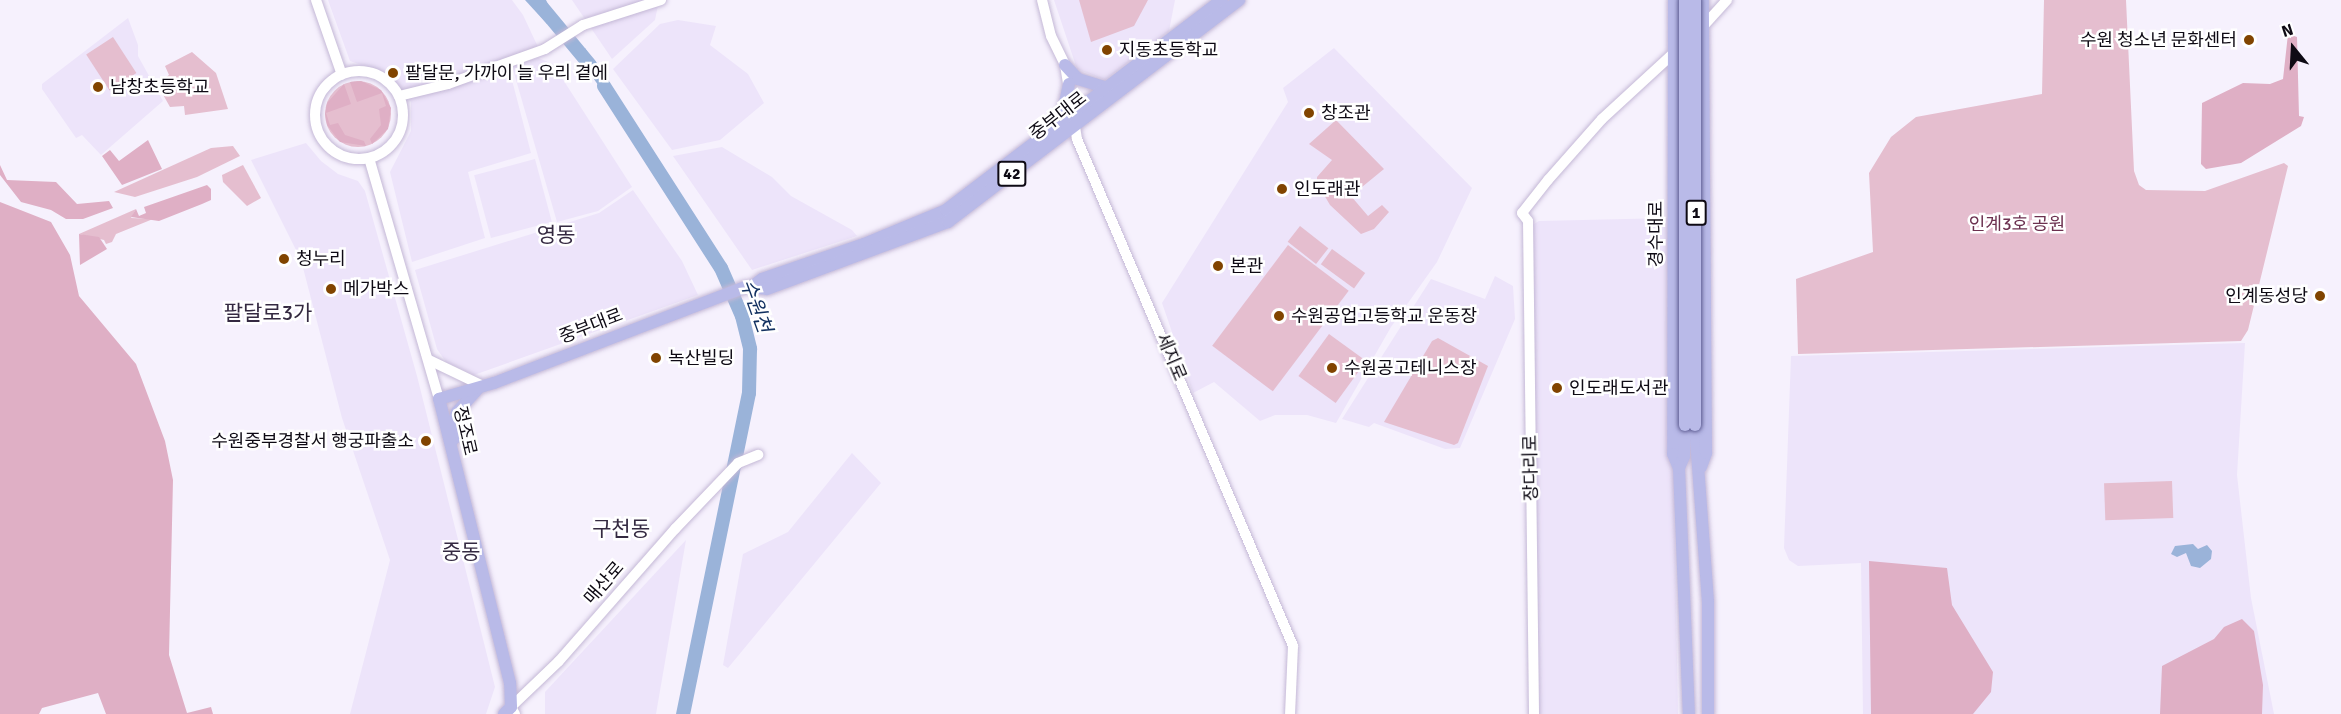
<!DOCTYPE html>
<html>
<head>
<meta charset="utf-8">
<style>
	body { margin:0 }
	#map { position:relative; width:2341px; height:714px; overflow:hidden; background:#f6f1fd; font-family:Signika,"Noto Sans KR",sans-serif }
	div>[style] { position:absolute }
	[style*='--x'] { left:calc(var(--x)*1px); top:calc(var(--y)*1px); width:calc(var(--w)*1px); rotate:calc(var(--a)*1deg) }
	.built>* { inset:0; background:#ede4fa; transform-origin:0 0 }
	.green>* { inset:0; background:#e5becf; transform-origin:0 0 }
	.round { border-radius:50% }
	.forest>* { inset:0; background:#dfafc5 }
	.water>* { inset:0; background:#9ab3d9 }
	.river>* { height:14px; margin:-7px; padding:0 7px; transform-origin:7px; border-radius:7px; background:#9ab3d9 }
	.roads { filter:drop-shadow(0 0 2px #c4b8d6) drop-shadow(0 0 2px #c4b8d6) }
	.tertiary>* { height:10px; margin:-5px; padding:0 5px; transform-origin:5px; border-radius:5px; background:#fff }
	.tertiary>.ring { margin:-5px; padding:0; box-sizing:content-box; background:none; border:10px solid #fff; border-radius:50% }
	.primary>* { height:12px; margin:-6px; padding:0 6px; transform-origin:6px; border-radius:6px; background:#b9bae8 }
	.bridges { filter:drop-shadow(0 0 2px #5f5e94) drop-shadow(0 0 2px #5f5e94) }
	.primary-bridge>* { height:12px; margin:-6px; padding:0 6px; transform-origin:6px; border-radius:6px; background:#b9bae8 }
	.dots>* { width:16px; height:16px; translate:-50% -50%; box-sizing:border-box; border:3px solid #fff; border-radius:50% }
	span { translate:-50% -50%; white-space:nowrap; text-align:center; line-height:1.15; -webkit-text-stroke:5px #fff; paint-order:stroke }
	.shield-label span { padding:2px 4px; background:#fff; border:2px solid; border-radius:4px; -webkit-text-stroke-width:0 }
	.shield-label { font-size:16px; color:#0e0a14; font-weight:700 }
	.poi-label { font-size:18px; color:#0e0a14 }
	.right { translate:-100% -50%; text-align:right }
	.left { translate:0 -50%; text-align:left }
	.street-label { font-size:18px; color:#0e0a14 }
	.park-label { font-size:18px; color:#6c3150 }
	.water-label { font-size:20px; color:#123060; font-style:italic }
	.quarter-label { font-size:21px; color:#342941 }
	.north { position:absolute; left:2263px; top:18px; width:60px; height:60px; -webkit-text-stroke:4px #fff; paint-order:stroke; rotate:342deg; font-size:16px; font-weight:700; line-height:24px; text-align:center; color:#0e0a14 }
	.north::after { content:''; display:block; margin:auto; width:21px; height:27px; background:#0e0a14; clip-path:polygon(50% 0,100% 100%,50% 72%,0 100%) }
</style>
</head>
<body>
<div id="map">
	<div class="built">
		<div style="clip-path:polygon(328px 0,512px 0,523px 15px,538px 47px,507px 61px,531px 153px,468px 172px,485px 238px,412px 262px,390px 172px,411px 131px,411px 102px,390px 75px,350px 61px)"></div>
		<div style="clip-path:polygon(572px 0,659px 0,655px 20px,612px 59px)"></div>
		<div style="clip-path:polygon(1054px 0,1175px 0,1169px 31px,1105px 80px,1077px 69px)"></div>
		<div style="clip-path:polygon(128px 18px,138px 45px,138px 56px,163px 101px,101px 155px,82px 135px,76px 138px,42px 89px,42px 84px)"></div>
		<div style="clip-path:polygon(678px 20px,716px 26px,710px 45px,748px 74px,764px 103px,720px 140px,672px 150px,613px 69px,660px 24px)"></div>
		<div style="clip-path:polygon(1334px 48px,1472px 188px,1437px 262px,1391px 327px,1336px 423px,1307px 415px,1275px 415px,1260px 421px,1214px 382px,1193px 393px,1162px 303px,1288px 102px,1283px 88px)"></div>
		<div style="clip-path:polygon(538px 58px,553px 64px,632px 187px,598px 211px,557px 222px,512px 66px)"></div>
		<div style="clip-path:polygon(306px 143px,321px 161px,338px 174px,358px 181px,365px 191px,417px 376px,495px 687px,486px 714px,350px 714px,390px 560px,342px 418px,301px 260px,251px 160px)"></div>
		<div style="clip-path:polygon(722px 147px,772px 177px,791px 196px,852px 230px,857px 236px,752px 270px,673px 156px)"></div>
		<div style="left:535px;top:159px;width:65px;height:63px;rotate:75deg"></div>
		<div style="clip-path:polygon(633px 190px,682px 261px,698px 295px,474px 375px,446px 362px,437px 349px,415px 270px,599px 213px)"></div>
		<div style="clip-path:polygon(1669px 218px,1678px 714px,1539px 714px,1531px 226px,1539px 221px)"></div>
		<div style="clip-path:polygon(1495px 276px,1513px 286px,1515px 319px,1460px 448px,1445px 449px,1374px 423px,1369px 427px,1342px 419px,1431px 279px,1485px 299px)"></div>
		<div style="clip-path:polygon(2245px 343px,2237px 475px,2251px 598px,2274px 714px,1863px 714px,1861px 563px,1798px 566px,1789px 560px,1784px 548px,1791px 356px)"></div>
		<div style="clip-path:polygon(852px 453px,881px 483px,728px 668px,723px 665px,743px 554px,788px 532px)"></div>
		<div style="clip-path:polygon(686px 540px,656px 714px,545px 714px,545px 692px)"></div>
	</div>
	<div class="green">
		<div style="clip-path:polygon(1079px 0,1148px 0,1134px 26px,1091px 42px)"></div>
		<div style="clip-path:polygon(2044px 0,2126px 0,2134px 171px,2139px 185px,2146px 190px,2205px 191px,2284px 163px,2288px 166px,2248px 330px,2241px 341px,1798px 354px,1796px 279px,1873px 252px,1869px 173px,1891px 137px,1916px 117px,2042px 94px)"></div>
		<div style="left:113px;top:37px;width:43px;height:32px;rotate:57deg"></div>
		<div style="clip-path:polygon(192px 52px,216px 73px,228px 109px,185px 115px,184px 106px,170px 107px,157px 84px,169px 75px,165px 66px)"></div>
		<div class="round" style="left:325px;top:81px;width:66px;height:66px"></div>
		<div style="clip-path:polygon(1336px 120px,1384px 169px,1351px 196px,1368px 216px,1382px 205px,1389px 212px,1374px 229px,1361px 234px,1330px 205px,1317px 183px,1317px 177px,1332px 160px,1309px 144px)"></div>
		<div style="clip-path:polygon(233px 146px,240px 156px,197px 177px,135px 197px,114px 192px,211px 148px)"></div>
		<div style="clip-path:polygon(243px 165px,261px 198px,247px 206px,223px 182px,222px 175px)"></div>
		<div style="clip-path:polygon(136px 209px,131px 218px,153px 219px,116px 234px,112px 242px,106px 244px,104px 240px,79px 234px)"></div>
		<div style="left:1300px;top:226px;width:36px;height:20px;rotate:38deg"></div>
		<div style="left:1288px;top:245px;width:76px;height:126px;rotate:37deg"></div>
		<div style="left:1332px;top:249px;width:41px;height:19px;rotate:36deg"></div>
		<div style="left:1329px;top:334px;width:46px;height:52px;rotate:36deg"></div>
		<div style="clip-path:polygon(1438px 338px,1488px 366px,1458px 443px,1454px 445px,1384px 422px,1432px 341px)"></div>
		<div style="left:2172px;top:481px;width:37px;height:68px;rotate:88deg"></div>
	</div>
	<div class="forest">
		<div style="clip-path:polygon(2288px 34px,2297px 37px,2299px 116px,2304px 117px,2301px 126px,2241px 163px,2206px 169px,2201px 164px,2202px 103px,2243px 83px,2270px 84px,2283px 79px)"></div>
		<div style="clip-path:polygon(361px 81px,381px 90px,391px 108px,388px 129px,372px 144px,370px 139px,381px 125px,379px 109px,386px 106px,382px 93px,357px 102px,350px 82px)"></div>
		<div style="clip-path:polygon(344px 84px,351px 104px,326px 113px,330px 125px,338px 123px,345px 135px,364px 141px,366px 146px,340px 142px,327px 125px,325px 114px,327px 103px)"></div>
		<div style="clip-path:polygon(148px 140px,162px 169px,122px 185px,102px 156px,110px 150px,119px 161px)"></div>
		<div style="clip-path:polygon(0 165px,7px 180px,56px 182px,77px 204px,109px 201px,113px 208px,83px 219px,66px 219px,51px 210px,21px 202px,0 175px)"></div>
		<div style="clip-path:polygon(207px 185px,211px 189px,211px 200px,202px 204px,159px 221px,131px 217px,136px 209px,139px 216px,146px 213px,144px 207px)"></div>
		<div style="clip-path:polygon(0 202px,51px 222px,70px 255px,79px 296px,136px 364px,165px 441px,173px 480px,169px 655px,187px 713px,211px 707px,213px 714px,106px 714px,98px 693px,42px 708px,39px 714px,0 714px)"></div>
		<div style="clip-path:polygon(79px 234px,99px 237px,107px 249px,80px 265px)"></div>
		<div style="clip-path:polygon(1869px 561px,1947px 568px,1952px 605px,1993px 672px,1991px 692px,1973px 714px,1871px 714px)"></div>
		<div style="clip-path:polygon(2242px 619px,2254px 631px,2263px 685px,2262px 714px,2160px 714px,2162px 666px,2214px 639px,2224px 627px)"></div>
	</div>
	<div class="water">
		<div style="clip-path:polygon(525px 0,546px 0,554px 18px,547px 24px)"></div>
		<div style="clip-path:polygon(585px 48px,615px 98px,610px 102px,577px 55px)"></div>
		<div style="clip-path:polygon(2193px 544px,2198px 549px,2207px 545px,2212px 551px,2211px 559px,2200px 568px,2191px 566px,2186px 553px,2177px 557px,2171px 554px,2175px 546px)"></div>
	</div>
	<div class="river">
		<div style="--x:536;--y:0;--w:85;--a:50.3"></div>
		<div style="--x:604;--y:86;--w:216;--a:57.3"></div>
		<div style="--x:721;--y:268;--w:52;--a:66.4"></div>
		<div style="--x:742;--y:316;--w:34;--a:76"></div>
		<div style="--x:750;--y:349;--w:44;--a:91.3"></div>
		<div style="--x:749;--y:393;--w:328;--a:101.6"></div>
	</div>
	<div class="roads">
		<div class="tertiary">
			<div style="--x:316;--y:0;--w:79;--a:70.9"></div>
			<div style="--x:1042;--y:0;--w:37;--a:76"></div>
			<div style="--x:1051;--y:36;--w:32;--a:64"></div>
			<div style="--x:1065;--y:65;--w:75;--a:80.8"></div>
			<div style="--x:1077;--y:139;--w:551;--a:66.92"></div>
			<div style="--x:1293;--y:646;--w:68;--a:92.5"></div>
			<div style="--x:1699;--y:31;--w:42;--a:-47.9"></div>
			<div class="ring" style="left:315px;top:71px;width:78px;height:78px"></div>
			<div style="--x:399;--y:96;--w:50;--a:-13.8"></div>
			<div style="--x:448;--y:84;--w:103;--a:-19.8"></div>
			<div style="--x:545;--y:49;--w:45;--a:-32.3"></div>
			<div style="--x:583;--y:25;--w:82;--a:-17.8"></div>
			<div style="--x:369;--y:158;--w:251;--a:73.8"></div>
			<div style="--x:1528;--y:221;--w:493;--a:89.3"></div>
			<div style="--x:1528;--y:221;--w:10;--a:-127"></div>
			<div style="--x:1522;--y:213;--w:42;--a:-51.8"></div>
			<div style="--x:1548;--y:180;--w:81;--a:-48.5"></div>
			<div style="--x:1602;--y:119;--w:103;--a:-42.6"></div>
			<div style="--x:429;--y:360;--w:60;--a:25.7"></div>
			<div style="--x:515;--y:714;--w:8;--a:-120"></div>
			<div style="--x:511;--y:707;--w:66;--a:-43.8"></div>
			<div style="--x:559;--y:661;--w:176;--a:-48.7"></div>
			<div style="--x:675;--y:529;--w:91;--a:-46.3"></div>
			<div style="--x:738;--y:463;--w:22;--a:-22"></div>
		</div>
		<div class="primary">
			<div style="--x:1674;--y:0;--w:454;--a:90.1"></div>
			<div style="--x:1673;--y:454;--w:15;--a:67"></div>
			<div style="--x:1679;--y:468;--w:246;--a:87.7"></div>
			<div style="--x:1065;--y:65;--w:19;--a:47"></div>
			<div style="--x:1078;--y:79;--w:31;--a:17"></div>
			<div style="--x:1060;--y:125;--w:42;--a:-77.6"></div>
			<div style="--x:754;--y:285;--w:10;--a:-37"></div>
			<div style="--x:762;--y:279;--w:108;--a:-18.9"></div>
			<div style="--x:864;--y:244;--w:89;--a:-22.5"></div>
			<div style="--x:946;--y:210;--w:347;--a:-37.3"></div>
			<div style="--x:1695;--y:425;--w:177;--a:85.8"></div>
			<div style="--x:1708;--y:602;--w:112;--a:90"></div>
			<div style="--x:454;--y:439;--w:13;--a:-99"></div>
			<div style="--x:452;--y:426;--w:15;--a:-70"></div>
			<div style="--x:457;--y:412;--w:30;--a:-48"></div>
			<div style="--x:1701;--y:467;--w:15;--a:-70"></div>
			<div style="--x:1706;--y:453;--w:453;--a:-90.4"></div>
			<div style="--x:1679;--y:468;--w:13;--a:-67"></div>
			<div style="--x:1684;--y:456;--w:31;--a:-88"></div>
			<div style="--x:504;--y:714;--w:10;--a:-45"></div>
			<div style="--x:511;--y:707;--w:24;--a:-92"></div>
			<div style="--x:510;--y:683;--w:293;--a:-104"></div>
			<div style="--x:439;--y:399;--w:57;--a:-16.2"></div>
			<div style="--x:494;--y:383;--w:270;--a:-20.9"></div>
			<div style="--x:746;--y:287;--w:21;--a:5"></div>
			<div style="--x:767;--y:289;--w:193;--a:-20.3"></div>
			<div style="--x:948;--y:222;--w:366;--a:-37.3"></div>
		</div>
	</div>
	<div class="bridges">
		<div class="primary-bridge">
			<div style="--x:1685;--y:0;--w:425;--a:90"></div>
			<div style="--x:1695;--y:0;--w:425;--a:90"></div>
		</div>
	</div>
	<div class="dots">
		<div style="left:2249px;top:40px;background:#814400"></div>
		<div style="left:1107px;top:50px;background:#814400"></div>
		<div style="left:393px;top:73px;background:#814400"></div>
		<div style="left:98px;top:87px;background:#814400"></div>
		<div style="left:1309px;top:113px;background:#814400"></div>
		<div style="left:1282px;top:189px;background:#814400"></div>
		<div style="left:284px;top:259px;background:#814400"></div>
		<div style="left:1218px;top:266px;background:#814400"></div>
		<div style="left:331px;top:289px;background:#814400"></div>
		<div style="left:2320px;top:296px;background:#814400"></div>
		<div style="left:1279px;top:316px;background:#814400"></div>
		<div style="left:656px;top:358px;background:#814400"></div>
		<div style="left:1332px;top:368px;background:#814400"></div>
		<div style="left:1557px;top:388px;background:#814400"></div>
		<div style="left:426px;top:441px;background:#814400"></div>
	</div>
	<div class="shield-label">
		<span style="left:1012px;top:174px">42</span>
		<span style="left:1696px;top:213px">1</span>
	</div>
	<div class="poi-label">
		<span class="right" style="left:2237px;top:40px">수원 청소년 문화센터</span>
		<span class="left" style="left:1119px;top:50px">지동초등학교</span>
		<span class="left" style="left:405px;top:73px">팔달문, 가까이 늘 우리 곁에</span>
		<span class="left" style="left:110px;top:87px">남창초등학교</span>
		<span class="left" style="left:1321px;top:113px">창조관</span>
		<span class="left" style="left:1294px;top:189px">인도래관</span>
		<span class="left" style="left:296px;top:259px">청누리</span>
		<span class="left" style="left:1230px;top:266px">본관</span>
		<span class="left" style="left:343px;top:289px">메가박스</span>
		<span class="right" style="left:2308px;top:296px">인계동성당</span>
		<span class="left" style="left:1291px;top:316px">수원공업고등학교 운동장</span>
		<span class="left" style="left:668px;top:358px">녹산빌딩</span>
		<span class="left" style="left:1344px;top:368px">수원공고테니스장</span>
		<span class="left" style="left:1569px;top:388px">인도래도서관</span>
		<span class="right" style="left:414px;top:441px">수원중부경찰서 행궁파출소</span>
	</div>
	<div class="street-label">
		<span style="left:1058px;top:116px;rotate:-38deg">중부대로</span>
		<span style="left:1656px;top:234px;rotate:-90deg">경수대로</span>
		<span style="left:591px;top:326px;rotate:-21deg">중부대로</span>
		<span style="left:1171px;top:357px;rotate:67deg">세지로</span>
		<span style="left:465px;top:431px;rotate:77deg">정조로</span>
		<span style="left:1531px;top:468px;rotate:-91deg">장다리로</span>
		<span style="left:604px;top:583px;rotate:-49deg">매산로</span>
	</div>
	<div class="park-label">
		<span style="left:2017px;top:224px">인계3호 공원</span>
	</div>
	<div class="water-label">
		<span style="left:756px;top:306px;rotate:70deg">수원천</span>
	</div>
	<div class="quarter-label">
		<span style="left:556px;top:235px">영동</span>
		<span style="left:268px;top:313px">팔달로3가</span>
		<span style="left:621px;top:529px">구천동</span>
		<span style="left:461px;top:552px">중동</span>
	</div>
	<div class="north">N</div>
</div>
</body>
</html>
